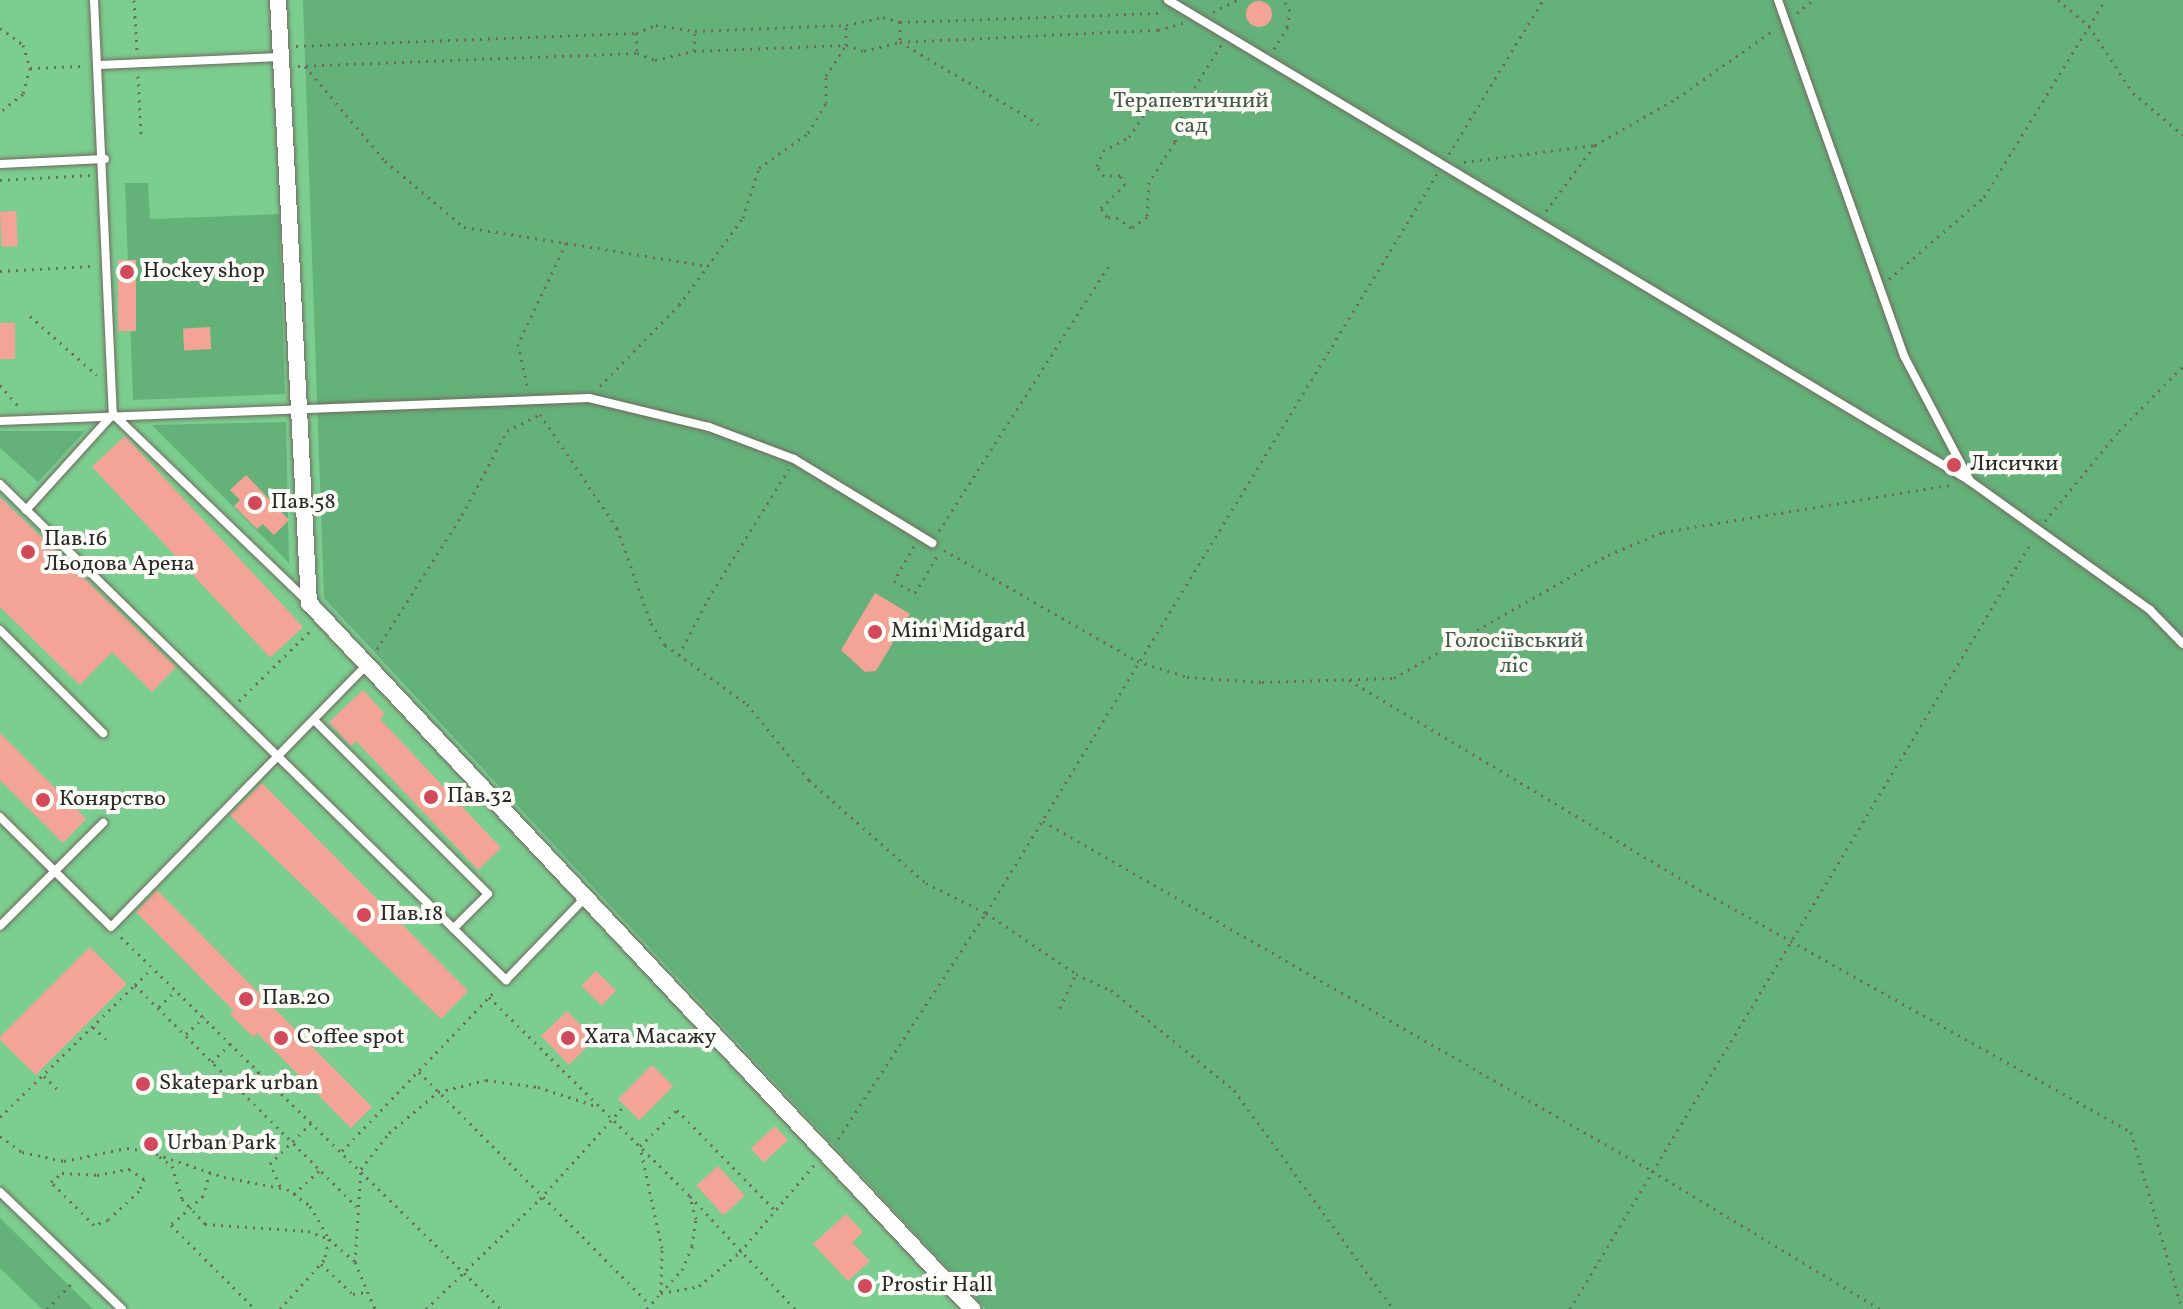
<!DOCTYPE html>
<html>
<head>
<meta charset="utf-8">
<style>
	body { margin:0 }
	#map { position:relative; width:2183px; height:1309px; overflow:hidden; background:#ecdfbe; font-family:Vollkorn,serif }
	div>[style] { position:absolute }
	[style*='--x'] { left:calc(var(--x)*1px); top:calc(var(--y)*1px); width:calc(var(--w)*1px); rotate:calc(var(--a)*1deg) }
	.green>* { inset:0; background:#7cce90; transform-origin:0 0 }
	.forest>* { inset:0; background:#65b17a }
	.building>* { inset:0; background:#f3a496; transform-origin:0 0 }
	.round { border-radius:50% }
	.path>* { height:3px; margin-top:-1.5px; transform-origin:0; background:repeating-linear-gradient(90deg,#6f6a5e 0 2px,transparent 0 8px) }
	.roads { filter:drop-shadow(0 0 2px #6f6a5e) drop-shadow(0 0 2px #6f6a5e) }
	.lane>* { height:8px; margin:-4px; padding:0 4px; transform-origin:4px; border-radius:4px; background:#fff }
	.street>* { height:16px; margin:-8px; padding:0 8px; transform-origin:8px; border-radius:8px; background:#fff }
	.dots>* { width:22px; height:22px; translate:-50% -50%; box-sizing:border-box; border:4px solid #fdfcf7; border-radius:50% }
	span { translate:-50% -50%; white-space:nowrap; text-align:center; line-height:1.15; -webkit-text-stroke:8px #fdfcf7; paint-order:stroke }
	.park-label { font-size:22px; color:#435c49 }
	.poi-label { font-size:22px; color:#2b2b2b }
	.left { translate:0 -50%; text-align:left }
</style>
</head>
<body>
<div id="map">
	<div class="green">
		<div style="left:0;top:0;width:2183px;height:1309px"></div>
	</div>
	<div class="forest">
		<div style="clip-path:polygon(303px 0,2183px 0,2183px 1309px,986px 1309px,324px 598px)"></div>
		<div style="clip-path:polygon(125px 183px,148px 183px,150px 219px,279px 214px,285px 394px,133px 400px)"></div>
		<div style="clip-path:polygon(286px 422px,289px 563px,152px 425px)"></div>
		<div style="clip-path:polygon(0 431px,85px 431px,38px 482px,0 448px)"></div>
		<div style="clip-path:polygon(0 1218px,93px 1309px,42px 1309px,0 1268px)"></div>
	</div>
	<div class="building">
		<div class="round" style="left:1246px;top:1px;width:26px;height:26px"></div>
		<div style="left:16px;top:211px;width:35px;height:16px;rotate:87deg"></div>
		<div style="left:118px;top:260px;width:18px;height:71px"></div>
		<div style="left:0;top:323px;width:15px;height:36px"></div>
		<div style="left:210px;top:327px;width:22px;height:27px;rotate:87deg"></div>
		<div style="left:125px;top:436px;width:261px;height:45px;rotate:47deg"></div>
		<div style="clip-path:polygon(246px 475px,289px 520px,274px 535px,263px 524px,257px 529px,234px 506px,240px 500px,230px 490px)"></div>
		<div style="clip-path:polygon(0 497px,176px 667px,152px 692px,112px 652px,80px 685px,0 607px)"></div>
		<div style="clip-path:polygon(875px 593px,910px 614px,876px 671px,865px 672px,841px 650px)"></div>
		<div style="clip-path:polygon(363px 690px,385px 714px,380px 719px,501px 848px,478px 870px,356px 741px,351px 746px,329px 722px)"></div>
		<div style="clip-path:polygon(0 733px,86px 819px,63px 843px,0 780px)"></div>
		<div style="clip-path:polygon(262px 783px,468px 991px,441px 1019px,230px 815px)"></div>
		<div style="clip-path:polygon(157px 890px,372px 1107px,351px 1128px,257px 1033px,253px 1037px,230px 1014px,234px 1011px,136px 912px)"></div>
		<div style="left:90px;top:947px;width:52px;height:129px;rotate:45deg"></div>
		<div style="left:596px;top:971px;width:28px;height:21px;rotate:44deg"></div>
		<div style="left:567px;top:1011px;width:40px;height:36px;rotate:46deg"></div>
		<div style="left:652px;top:1065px;width:30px;height:48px;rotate:45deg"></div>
		<div style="left:775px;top:1126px;width:19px;height:33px;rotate:47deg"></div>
		<div style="left:718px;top:1166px;width:40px;height:29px;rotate:48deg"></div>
		<div style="clip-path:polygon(846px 1214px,863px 1232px,852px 1243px,870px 1261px,848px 1281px,813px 1244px)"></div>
	</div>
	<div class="path">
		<div style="--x:134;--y:0;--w:52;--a:86.7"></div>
		<div style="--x:2058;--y:0;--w:40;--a:40"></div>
		<div style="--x:2089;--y:26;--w:80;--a:56.7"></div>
		<div style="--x:2133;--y:93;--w:65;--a:40"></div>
		<div style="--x:1213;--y:12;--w:28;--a:-26"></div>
		<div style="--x:1797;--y:13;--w:21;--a:-39"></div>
		<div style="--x:900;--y:22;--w:20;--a:90"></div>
		<div style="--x:900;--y:42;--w:161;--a:30.5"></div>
		<div style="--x:0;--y:28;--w:29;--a:36"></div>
		<div style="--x:23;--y:45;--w:24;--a:73"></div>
		<div style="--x:30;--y:68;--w:27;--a:105"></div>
		<div style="--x:23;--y:94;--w:29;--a:142"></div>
		<div style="--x:636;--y:33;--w:20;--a:87"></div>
		<div style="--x:296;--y:46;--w:340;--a:-2.2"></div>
		<div style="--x:636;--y:33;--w:22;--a:-22"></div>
		<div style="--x:656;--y:25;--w:39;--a:9"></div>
		<div style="--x:695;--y:31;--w:151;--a:-2.3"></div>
		<div style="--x:846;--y:25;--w:38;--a:-12"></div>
		<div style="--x:883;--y:17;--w:18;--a:16"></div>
		<div style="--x:900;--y:22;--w:263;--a:-2"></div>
		<div style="--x:1274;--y:49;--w:26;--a:-59"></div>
		<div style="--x:1287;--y:27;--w:16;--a:-79"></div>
		<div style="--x:1290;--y:11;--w:13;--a:-119"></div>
		<div style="--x:694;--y:51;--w:20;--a:-87"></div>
		<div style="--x:298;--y:66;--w:339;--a:-2.2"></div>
		<div style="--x:637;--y:53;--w:19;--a:21"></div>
		<div style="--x:655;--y:60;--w:40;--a:-13"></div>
		<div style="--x:694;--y:51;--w:152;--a:-2.3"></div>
		<div style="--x:846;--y:45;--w:19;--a:18"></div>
		<div style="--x:864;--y:51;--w:37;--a:-14"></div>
		<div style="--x:900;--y:42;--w:258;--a:-2.7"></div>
		<div style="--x:1158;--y:30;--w:26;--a:-16"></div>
		<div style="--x:305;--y:66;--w:124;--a:49.9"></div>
		<div style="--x:385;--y:161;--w:103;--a:39.9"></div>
		<div style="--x:464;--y:227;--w:103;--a:8.9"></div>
		<div style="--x:566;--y:243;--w:112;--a:115.4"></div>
		<div style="--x:518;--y:344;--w:46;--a:77.5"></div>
		<div style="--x:30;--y:68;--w:53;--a:-2.2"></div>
		<div style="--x:138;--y:76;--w:58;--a:87"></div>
		<div style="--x:1186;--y:101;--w:42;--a:105"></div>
		<div style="--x:1175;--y:142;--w:48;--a:123"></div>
		<div style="--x:1149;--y:182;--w:35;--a:93"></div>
		<div style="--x:1147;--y:217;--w:19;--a:145"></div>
		<div style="--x:1131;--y:228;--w:16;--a:-142"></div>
		<div style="--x:1118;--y:218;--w:11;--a:-175"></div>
		<div style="--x:1107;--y:217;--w:11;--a:-124"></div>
		<div style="--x:1101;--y:208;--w:33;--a:-44"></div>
		<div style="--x:1125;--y:185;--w:11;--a:-117"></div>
		<div style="--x:1120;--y:175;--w:16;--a:176"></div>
		<div style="--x:1104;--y:176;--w:12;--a:-125"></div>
		<div style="--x:1097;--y:166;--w:16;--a:-68"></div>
		<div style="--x:1103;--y:151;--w:30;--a:-28"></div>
		<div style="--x:1129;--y:137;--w:42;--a:-55.6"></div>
		<div style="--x:1153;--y:102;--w:33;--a:-2"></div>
		<div style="--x:1186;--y:101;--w:66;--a:-58"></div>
		<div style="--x:1449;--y:154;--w:180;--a:-58.6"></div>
		<div style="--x:1464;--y:162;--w:132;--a:-7.4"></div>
		<div style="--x:0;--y:180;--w:90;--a:-3.2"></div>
		<div style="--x:1546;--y:211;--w:82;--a:-53.4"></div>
		<div style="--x:1595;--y:145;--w:95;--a:-29.8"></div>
		<div style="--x:1677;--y:98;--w:120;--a:-35.1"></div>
		<div style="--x:566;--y:243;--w:144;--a:9.2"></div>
		<div style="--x:0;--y:271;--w:92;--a:-3.1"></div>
		<div style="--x:1889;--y:279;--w:125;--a:-40.8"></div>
		<div style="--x:1984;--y:197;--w:231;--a:-58.4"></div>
		<div style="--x:30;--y:316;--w:89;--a:41.4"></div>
		<div style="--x:0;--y:385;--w:28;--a:49"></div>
		<div style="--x:600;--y:386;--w:113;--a:-45.7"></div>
		<div style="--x:679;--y:305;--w:108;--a:-53.7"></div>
		<div style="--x:743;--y:218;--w:52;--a:-72.3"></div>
		<div style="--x:759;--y:168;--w:60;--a:-35.5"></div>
		<div style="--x:808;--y:133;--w:35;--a:-59"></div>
		<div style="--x:826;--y:103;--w:27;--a:-90"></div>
		<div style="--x:826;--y:76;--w:37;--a:-57"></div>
		<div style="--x:846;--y:45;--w:20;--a:-90"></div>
		<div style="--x:540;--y:414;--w:138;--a:56"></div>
		<div style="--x:617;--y:528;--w:101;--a:70.3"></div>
		<div style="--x:651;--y:623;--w:26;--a:58"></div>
		<div style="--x:665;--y:645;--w:101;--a:35.7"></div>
		<div style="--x:747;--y:704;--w:98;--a:50.8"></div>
		<div style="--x:809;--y:780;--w:156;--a:41.4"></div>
		<div style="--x:926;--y:883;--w:67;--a:26.6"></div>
		<div style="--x:986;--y:913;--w:109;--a:34.1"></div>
		<div style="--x:1076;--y:974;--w:38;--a:25"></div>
		<div style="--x:1111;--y:990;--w:159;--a:39.1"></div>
		<div style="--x:1234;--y:1090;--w:271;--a:54"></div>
		<div style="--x:2045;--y:521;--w:117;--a:-50.6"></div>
		<div style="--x:2119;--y:431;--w:91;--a:-45.4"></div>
		<div style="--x:939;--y:531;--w:319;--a:-57.4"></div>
		<div style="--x:914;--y:546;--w:40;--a:119.7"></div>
		<div style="--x:894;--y:581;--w:24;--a:30"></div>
		<div style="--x:915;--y:593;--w:43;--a:-59.3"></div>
		<div style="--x:944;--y:550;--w:223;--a:29.9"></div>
		<div style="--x:1137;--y:661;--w:52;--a:17.7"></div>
		<div style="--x:1187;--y:677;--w:75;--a:3.8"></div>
		<div style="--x:1262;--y:682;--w:132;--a:-1.7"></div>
		<div style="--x:1394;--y:678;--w:247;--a:-29.9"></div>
		<div style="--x:1608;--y:555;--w:60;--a:-22.7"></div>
		<div style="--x:1663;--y:532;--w:292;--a:-9.3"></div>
		<div style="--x:377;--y:649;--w:159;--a:-57.6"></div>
		<div style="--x:462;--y:515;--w:95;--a:-61.8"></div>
		<div style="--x:507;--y:431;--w:37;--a:-27"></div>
		<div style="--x:679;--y:655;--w:63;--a:-62.6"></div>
		<div style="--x:708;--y:599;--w:153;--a:-58.1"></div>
		<div style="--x:1349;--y:680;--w:409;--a:30.9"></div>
		<div style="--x:1700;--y:890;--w:494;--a:29.3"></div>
		<div style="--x:2131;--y:1132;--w:184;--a:73.9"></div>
		<div style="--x:239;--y:701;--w:101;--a:-44.6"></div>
		<div style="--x:1043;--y:821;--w:702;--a:29.89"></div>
		<div style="--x:1652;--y:1171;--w:267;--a:31.2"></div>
		<div style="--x:121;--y:937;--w:532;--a:44.39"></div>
		<div style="--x:135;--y:985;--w:24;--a:-45"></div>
		<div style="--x:489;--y:997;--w:283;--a:44.7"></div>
		<div style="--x:690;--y:1196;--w:154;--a:47.1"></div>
		<div style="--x:159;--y:1007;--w:24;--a:-45"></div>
		<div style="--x:1060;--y:1008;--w:38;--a:-65"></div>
		<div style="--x:93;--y:1027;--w:21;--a:43"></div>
		<div style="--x:186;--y:1034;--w:25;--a:-43"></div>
		<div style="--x:212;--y:1062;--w:27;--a:-45"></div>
		<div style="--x:419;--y:1072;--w:328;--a:45.2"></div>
		<div style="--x:44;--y:1076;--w:20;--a:45"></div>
		<div style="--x:240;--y:1090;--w:28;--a:-44"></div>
		<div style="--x:0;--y:1117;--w:189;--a:-44.4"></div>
		<div style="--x:135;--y:985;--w:313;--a:45"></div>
		<div style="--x:0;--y:1136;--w:27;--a:36"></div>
		<div style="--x:22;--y:1152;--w:43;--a:12.1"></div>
		<div style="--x:64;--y:1161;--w:64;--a:-11.7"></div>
		<div style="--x:127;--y:1148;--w:26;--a:9"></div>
		<div style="--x:153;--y:1152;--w:24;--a:36"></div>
		<div style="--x:172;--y:1166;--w:34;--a:73"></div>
		<div style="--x:182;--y:1199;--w:34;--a:47"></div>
		<div style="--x:205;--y:1224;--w:103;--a:3.9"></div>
		<div style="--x:308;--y:1231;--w:22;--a:21"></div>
		<div style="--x:329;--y:1239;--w:35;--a:41"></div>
		<div style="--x:355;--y:1262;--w:51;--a:66.9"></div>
		<div style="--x:838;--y:1139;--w:270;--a:-56.8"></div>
		<div style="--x:986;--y:913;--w:866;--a:-58.6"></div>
		<div style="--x:342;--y:1151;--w:224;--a:-46.3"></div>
		<div style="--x:156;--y:1154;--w:72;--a:18.7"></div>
		<div style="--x:224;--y:1177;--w:64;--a:10.8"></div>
		<div style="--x:287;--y:1189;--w:29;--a:36"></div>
		<div style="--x:310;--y:1206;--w:38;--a:60"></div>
		<div style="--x:329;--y:1239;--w:22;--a:103"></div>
		<div style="--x:324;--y:1260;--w:66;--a:131.9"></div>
		<div style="--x:129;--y:1169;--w:18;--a:34"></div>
		<div style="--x:144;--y:1179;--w:13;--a:113"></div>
		<div style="--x:139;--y:1191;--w:42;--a:136.9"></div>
		<div style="--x:108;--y:1220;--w:15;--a:160"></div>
		<div style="--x:94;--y:1225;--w:61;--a:-135"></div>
		<div style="--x:51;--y:1182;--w:14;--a:-39"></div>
		<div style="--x:62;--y:1173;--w:35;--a:3"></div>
		<div style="--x:97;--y:1175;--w:33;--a:-11"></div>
		<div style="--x:210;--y:1172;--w:25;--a:106"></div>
		<div style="--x:203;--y:1196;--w:43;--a:137.8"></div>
		<div style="--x:171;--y:1225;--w:119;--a:45"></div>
		<div style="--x:280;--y:1186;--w:24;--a:-114"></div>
		<div style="--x:270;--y:1164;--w:59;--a:-45"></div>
		<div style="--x:294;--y:1194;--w:35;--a:-43"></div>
		<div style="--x:355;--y:1262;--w:93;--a:-86.3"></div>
		<div style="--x:361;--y:1169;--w:46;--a:-52.1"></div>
		<div style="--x:389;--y:1133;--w:64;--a:-39.9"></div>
		<div style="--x:438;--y:1092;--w:49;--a:-14"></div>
		<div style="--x:486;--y:1080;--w:52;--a:7.7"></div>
		<div style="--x:538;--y:1087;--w:64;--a:18.2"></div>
		<div style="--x:321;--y:1264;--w:44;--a:43.2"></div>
		<div style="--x:353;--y:1294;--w:14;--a:-8"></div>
		<div style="--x:661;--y:1292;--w:44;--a:-88.7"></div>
		<div style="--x:662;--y:1248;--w:104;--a:-102.2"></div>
		<div style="--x:640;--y:1146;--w:52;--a:-44.2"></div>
		<div style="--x:677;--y:1110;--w:140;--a:45.6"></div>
		<div style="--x:661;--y:1293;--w:31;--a:-48"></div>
		<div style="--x:682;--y:1270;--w:26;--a:-67"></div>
		<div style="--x:692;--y:1246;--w:27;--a:-82"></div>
		<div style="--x:696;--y:1219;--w:24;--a:-105"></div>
		<div style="--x:47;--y:1309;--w:40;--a:-46"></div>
		<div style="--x:426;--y:1309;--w:158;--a:-44"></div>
		<div style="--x:540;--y:1199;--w:124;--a:-47.9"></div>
		<div style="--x:647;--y:1309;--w:21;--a:-49"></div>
		<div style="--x:661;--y:1293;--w:39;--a:-10"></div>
		<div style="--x:699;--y:1286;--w:53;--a:-39.7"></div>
		<div style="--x:740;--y:1252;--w:114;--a:-49.6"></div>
		<div style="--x:1570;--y:1309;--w:896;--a:-58.97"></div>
	</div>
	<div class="roads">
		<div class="lane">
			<div style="--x:94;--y:0;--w:414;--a:87.4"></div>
			<div style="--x:113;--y:414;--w:269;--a:43.9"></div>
			<div style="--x:1168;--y:0;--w:935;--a:30.95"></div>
			<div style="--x:1778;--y:0;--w:378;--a:70.5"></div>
			<div style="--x:1904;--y:356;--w:141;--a:62.2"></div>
			<div style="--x:1970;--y:481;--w:221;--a:35.6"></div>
			<div style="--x:2150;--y:610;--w:47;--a:45.9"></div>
			<div style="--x:98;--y:65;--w:183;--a:-2.5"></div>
			<div style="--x:0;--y:164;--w:105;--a:-2.7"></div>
			<div style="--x:0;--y:421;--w:589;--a:-2.24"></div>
			<div style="--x:589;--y:398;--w:123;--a:13.6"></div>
			<div style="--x:709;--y:427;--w:91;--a:20.6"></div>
			<div style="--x:794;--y:459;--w:162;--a:31.3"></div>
			<div style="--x:0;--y:484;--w:709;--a:44.43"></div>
			<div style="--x:506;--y:980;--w:112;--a:-46.1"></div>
			<div style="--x:26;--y:510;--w:130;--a:-47.8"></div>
			<div style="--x:0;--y:630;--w:146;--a:45"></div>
			<div style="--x:314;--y:720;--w:246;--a:45"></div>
			<div style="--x:488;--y:894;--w:49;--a:135"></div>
			<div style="--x:0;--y:817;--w:156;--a:44.7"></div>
			<div style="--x:111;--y:927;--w:366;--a:-45.7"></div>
			<div style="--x:0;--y:926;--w:146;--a:-45"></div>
			<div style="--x:0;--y:1192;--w:169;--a:43.8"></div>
		</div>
		<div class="street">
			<div style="--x:278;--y:0;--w:604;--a:87.06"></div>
			<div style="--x:309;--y:603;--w:969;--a:46.8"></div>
		</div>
	</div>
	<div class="dots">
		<div style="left:127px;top:272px;background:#d1495b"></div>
		<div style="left:1954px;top:465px;background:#d1495b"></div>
		<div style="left:255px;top:503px;background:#d1495b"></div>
		<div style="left:28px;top:552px;background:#d1495b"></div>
		<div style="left:875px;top:632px;background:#d1495b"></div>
		<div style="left:431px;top:797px;background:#d1495b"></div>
		<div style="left:43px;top:800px;background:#d1495b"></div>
		<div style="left:364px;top:915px;background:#d1495b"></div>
		<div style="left:246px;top:999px;background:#d1495b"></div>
		<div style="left:281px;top:1038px;background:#d1495b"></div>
		<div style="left:568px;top:1038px;background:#d1495b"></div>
		<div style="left:143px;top:1084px;background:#d1495b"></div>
		<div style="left:151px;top:1144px;background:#d1495b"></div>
		<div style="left:865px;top:1286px;background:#d1495b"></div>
	</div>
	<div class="park-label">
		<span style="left:1191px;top:114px">Терапевтичний<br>сад</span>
		<span style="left:1514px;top:654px">Голосіївський<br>ліс</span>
	</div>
	<div class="poi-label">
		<span class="left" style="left:143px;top:272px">Hockey shop</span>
		<span class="left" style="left:1970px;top:465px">Лисички</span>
		<span class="left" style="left:271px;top:503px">Пав.58</span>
		<span class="left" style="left:44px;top:552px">Пав.16<br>Льодова Арена</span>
		<span class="left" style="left:891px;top:632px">Mini Midgard</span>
		<span class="left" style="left:447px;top:797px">Пав.32</span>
		<span class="left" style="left:59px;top:800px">Конярство</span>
		<span class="left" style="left:380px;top:915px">Пав.18</span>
		<span class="left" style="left:262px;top:999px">Пав.20</span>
		<span class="left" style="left:297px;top:1038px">Coffee spot</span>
		<span class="left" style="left:584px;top:1038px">Хата Масажу</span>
		<span class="left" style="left:159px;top:1084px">Skatepark urban</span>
		<span class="left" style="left:167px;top:1144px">Urban Park</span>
		<span class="left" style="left:881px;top:1286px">Prostir Hall</span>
	</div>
</div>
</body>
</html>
